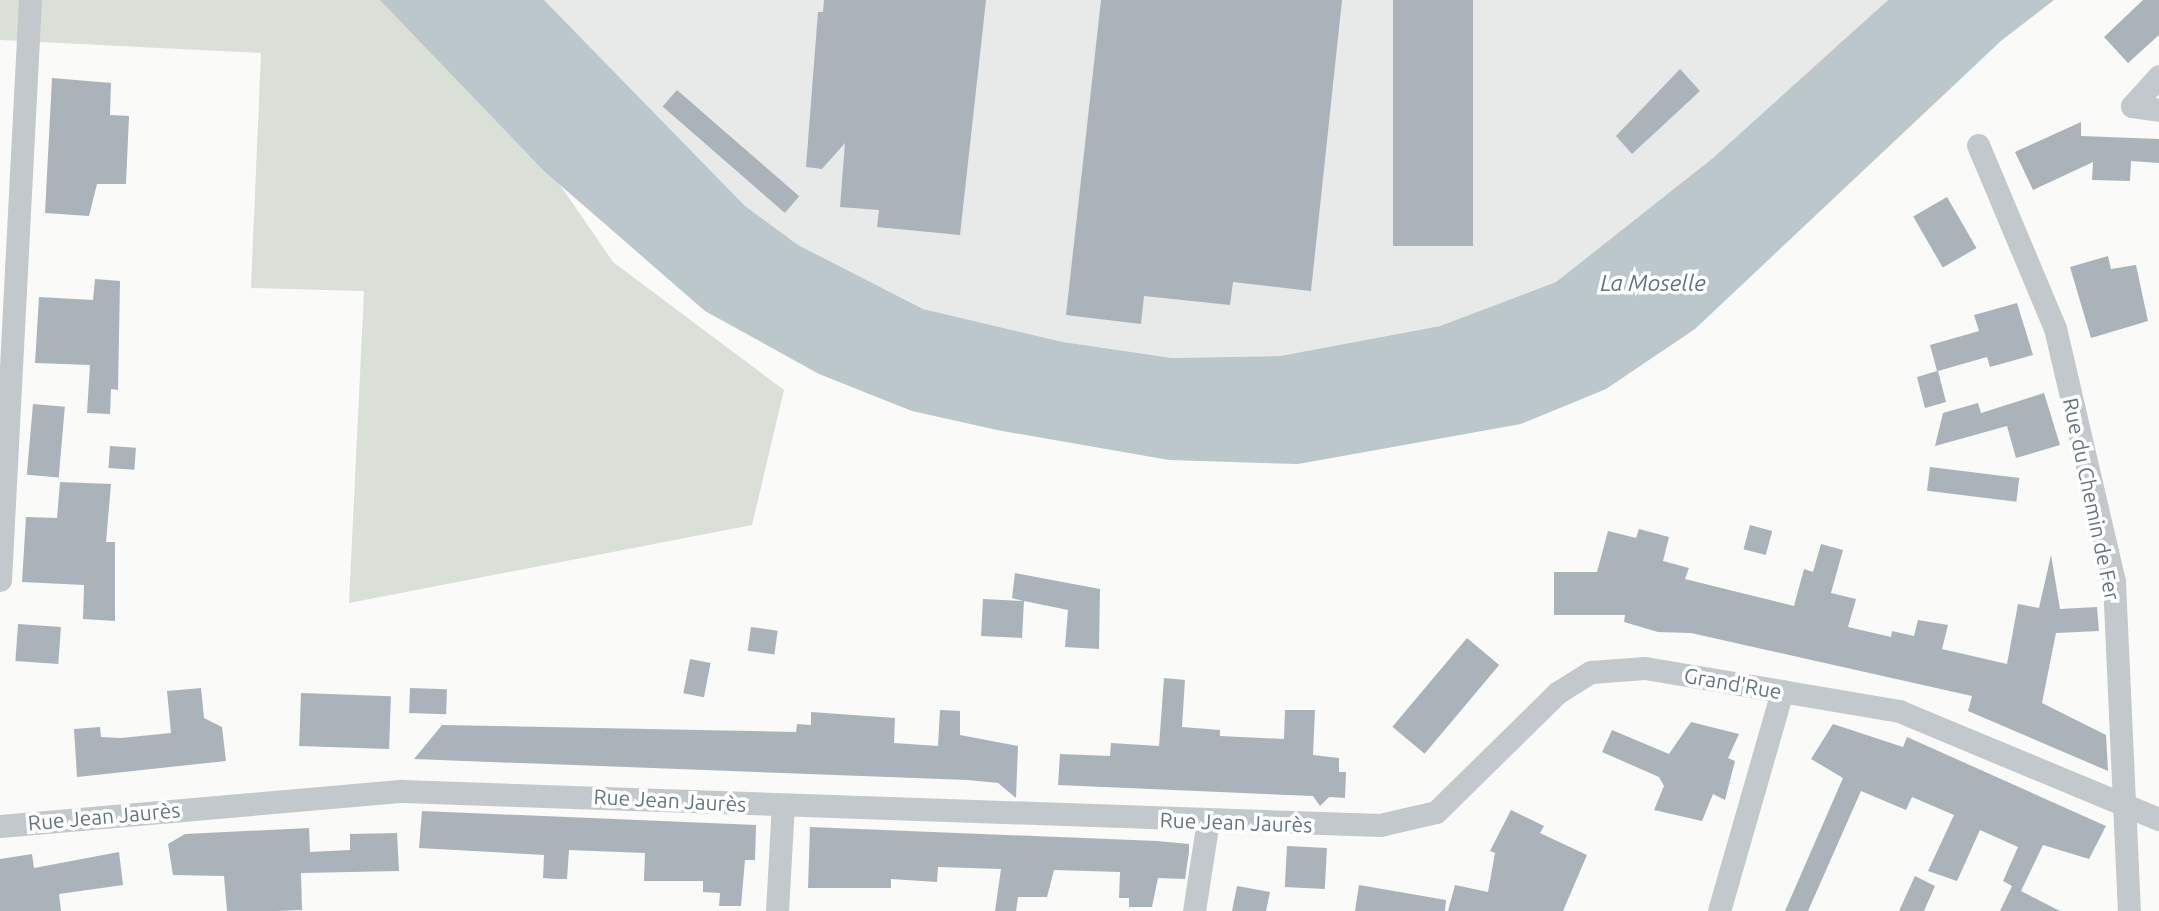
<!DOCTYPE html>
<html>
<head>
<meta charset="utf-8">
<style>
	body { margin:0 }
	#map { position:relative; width:2159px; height:911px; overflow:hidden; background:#fafaf8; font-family:Ubuntu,sans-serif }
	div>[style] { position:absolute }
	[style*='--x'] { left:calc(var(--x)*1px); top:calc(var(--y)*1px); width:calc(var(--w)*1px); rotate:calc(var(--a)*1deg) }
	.built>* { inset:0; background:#e8e9e9 }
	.green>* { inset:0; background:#dadfd7 }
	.water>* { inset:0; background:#bbc7cb }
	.building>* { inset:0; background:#aab3b9; transform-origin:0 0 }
	.street>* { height:23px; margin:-11.5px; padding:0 11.5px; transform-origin:11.5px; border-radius:11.5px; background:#c3c8cc }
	span { translate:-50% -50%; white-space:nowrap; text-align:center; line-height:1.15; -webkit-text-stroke:7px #fff; paint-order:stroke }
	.street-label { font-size:21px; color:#657683 }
	.water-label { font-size:23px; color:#60757c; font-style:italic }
</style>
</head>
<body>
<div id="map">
	<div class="built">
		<div style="clip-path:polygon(544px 0,1888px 0,1713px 158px,1556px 282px,1440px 326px,1280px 356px,1172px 358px,1063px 342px,923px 309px,798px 245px,745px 206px)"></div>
	</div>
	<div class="green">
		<div style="clip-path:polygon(0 0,382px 0,527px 137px,613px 262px,784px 390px,752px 525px,349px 603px,364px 291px,251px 288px,261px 53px,0 40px)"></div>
	</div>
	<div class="water">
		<div style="clip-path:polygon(380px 0,544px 0,745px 206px,798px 245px,923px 309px,1063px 342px,1172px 358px,1280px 356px,1440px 326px,1556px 282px,1713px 158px,1888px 0,2054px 0,2002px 40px,1695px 329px,1606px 389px,1521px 424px,1298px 464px,1169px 460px,997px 430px,912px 411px,819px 374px,705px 311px,544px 171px)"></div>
	</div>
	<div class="building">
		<div style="clip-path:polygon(824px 0,986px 0,960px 235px,877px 227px,879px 210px,840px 207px,845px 143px,822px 169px,806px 167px,818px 12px,823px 12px)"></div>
		<div style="clip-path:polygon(1101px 0,1342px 0,1311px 291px,1233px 282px,1230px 305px,1144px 296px,1141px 324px,1066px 315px)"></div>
		<div style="left:1393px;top:0;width:80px;height:246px"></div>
		<div style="clip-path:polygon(2143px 0,2159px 0,2159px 35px,2128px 63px,2104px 37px)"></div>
		<div style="clip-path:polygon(1680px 69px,1700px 91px,1632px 154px,1616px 136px)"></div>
		<div style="clip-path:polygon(52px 78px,111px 83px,110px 115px,129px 116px,126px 184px,97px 184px,89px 216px,45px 213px)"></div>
		<div style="left:677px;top:90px;width:162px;height:22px;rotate:41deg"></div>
		<div style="clip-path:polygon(2081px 122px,2081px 136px,2159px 139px,2159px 163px,2131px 161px,2130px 181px,2092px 180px,2093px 162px,2033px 190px,2015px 152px)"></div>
		<div style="left:1947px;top:197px;width:59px;height:39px;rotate:60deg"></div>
		<div style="clip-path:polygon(2108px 256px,2111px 269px,2136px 265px,2148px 321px,2091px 338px,2070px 267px)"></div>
		<div style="clip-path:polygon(95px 279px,120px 281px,118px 390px,111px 389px,110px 414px,87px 413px,90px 365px,35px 363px,39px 297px,93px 300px)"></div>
		<div style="clip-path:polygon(2017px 303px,2033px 355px,1990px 367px,1987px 357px,1938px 371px,1946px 402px,1925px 408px,1917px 377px,1937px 371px,1930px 345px,1979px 331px,1974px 315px)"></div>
		<div style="clip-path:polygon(2044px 393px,2060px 445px,2016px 458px,2007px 426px,1935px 446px,1943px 413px,1978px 403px,1981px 413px)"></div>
		<div style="left:33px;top:404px;width:32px;height:71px;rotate:5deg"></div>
		<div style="left:110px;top:446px;width:26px;height:22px;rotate:4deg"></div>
		<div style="left:1930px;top:467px;width:90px;height:24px;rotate:7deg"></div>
		<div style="clip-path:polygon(60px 482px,111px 484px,106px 542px,115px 542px,115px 621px,83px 619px,84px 585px,22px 582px,26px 517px,57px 518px)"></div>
		<div style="left:1750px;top:525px;width:23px;height:25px;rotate:15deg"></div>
		<div style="clip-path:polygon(1639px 529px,1669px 537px,1663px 561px,1689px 568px,1685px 579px,1794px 606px,1804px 569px,1813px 572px,1821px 544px,1843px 550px,1831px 593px,1856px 599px,1848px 627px,1891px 637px,1892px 631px,1914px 636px,1918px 620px,1948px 625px,1942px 649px,2007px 664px,2018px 604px,2039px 608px,2051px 555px,2060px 609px,2097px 607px,2099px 631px,2056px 633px,2042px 703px,2106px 735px,2108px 771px,1968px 711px,1972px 696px,1691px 633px,1658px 632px,1624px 622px,1625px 615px,1554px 615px,1554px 572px,1597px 572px,1608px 531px,1636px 538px)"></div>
		<div style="clip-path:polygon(1015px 573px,1100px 589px,1099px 649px,1065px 647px,1068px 610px,1024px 601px,1022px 638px,981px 636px,983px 599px,1023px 601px,1012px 598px)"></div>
		<div style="left:18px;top:624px;width:43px;height:37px;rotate:4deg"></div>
		<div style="left:751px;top:627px;width:27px;height:24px;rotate:8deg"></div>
		<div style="left:1467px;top:638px;width:42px;height:116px;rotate:40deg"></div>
		<div style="left:690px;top:659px;width:21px;height:35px;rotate:11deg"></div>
		<div style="clip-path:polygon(1164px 678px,1185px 680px,1182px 727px,1220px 730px,1220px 736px,1284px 739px,1285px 710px,1315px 710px,1313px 755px,1339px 758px,1339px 772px,1346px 772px,1345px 798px,1329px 797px,1320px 806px,1313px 796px,1058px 785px,1060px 754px,1110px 756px,1111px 743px,1159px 746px)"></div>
		<div style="clip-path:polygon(201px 688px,204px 718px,222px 727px,226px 761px,77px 777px,74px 729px,100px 727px,101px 737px,121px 738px,171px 733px,167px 691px)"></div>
		<div style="left:410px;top:688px;width:37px;height:25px;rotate:2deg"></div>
		<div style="left:301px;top:693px;width:90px;height:53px;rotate:2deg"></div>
		<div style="clip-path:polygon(940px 710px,960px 711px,960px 735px,1018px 746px,1016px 798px,998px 783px,968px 780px,414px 759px,442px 725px,796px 732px,797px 724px,811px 725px,811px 712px,895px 718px,894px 743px,938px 746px)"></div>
		<div style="clip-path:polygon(1691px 722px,1739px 734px,1728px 758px,1735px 761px,1725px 800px,1713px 794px,1702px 821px,1654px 810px,1664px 786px,1659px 777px,1602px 752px,1612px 730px,1669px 754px)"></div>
		<div style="clip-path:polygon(1833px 724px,1903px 747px,1907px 737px,2106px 826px,2089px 859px,2043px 845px,2021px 891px,2060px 911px,2000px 911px,2012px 886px,2003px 881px,2018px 847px,1980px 830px,1957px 881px,1928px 871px,1954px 815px,1912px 797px,1906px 810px,1861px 791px,1808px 911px,1785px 911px,1843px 778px,1811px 759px)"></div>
		<div style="clip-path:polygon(1511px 810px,1544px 826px,1540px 833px,1587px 855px,1563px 911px,1448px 911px,1455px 885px,1488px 892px,1495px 853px,1490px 851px)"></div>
		<div style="clip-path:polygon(422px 811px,756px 825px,755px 860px,745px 860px,741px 906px,719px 906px,720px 893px,703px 892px,703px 881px,644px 881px,645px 853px,569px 850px,567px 879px,556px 879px,543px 878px,544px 855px,419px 848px)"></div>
		<div style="clip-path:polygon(810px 827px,1157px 841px,1189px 844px,1189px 852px,1185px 879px,1158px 878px,1152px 907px,1129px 907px,1129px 898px,1119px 898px,1120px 872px,1054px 870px,1047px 897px,1018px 897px,1016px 911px,995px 911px,1001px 869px,938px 867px,937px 882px,891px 879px,891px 888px,808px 888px)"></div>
		<div style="clip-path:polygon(309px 828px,310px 852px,350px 850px,350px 834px,397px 833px,399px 871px,301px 873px,302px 910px,277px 911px,227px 911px,224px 876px,173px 875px,168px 844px,185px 834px)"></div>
		<div style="left:1287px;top:846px;width:40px;height:41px;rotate:3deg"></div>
		<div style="clip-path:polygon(119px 852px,123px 885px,59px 894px,61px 911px,0 911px,0 859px,32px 854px,34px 868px)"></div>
		<div style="clip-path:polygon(1915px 876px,1935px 886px,1924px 911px,1899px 911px)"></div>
		<div style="clip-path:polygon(1359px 885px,1446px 900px,1445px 911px,1355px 911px)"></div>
		<div style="clip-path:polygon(1237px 886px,1270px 892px,1266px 911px,1232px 911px)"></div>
	</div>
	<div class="street">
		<div style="--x:2132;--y:106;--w:40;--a:-48"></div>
		<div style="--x:2132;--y:106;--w:27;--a:8"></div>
		<div style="--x:1978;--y:145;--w:199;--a:67.2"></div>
		<div style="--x:2055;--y:328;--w:261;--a:76.9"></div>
		<div style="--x:2114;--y:582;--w:329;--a:87.4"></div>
		<div style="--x:0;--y:580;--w:581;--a:-87.04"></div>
		<div style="--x:0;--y:826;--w:404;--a:-5"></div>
		<div style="--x:402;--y:791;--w:979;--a:1.99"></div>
		<div style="--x:1380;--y:825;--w:57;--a:-13.1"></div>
		<div style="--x:1436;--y:812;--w:170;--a:-44.5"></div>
		<div style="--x:1557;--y:693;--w:40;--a:-32"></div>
		<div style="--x:1591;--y:672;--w:54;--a:-4.2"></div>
		<div style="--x:1645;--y:668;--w:258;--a:9.6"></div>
		<div style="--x:1899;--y:711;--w:282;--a:22.6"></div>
		<div style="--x:777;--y:911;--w:106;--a:-86.8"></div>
		<div style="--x:1194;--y:911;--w:91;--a:-81.2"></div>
		<div style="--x:1719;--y:911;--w:229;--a:-74"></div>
	</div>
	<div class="street-label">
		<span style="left:2092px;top:499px;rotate:78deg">Rue du Chemin de Fer</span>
		<span style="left:1733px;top:683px;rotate:10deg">Grand'Rue</span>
		<span style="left:670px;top:800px;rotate:3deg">Rue Jean Jaurès</span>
		<span style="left:104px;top:816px;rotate:-5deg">Rue Jean Jaurès</span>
		<span style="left:1236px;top:822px;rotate:2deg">Rue Jean Jaurès</span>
	</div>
	<div class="water-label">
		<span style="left:1653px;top:283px">La Moselle</span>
	</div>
</div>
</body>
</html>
